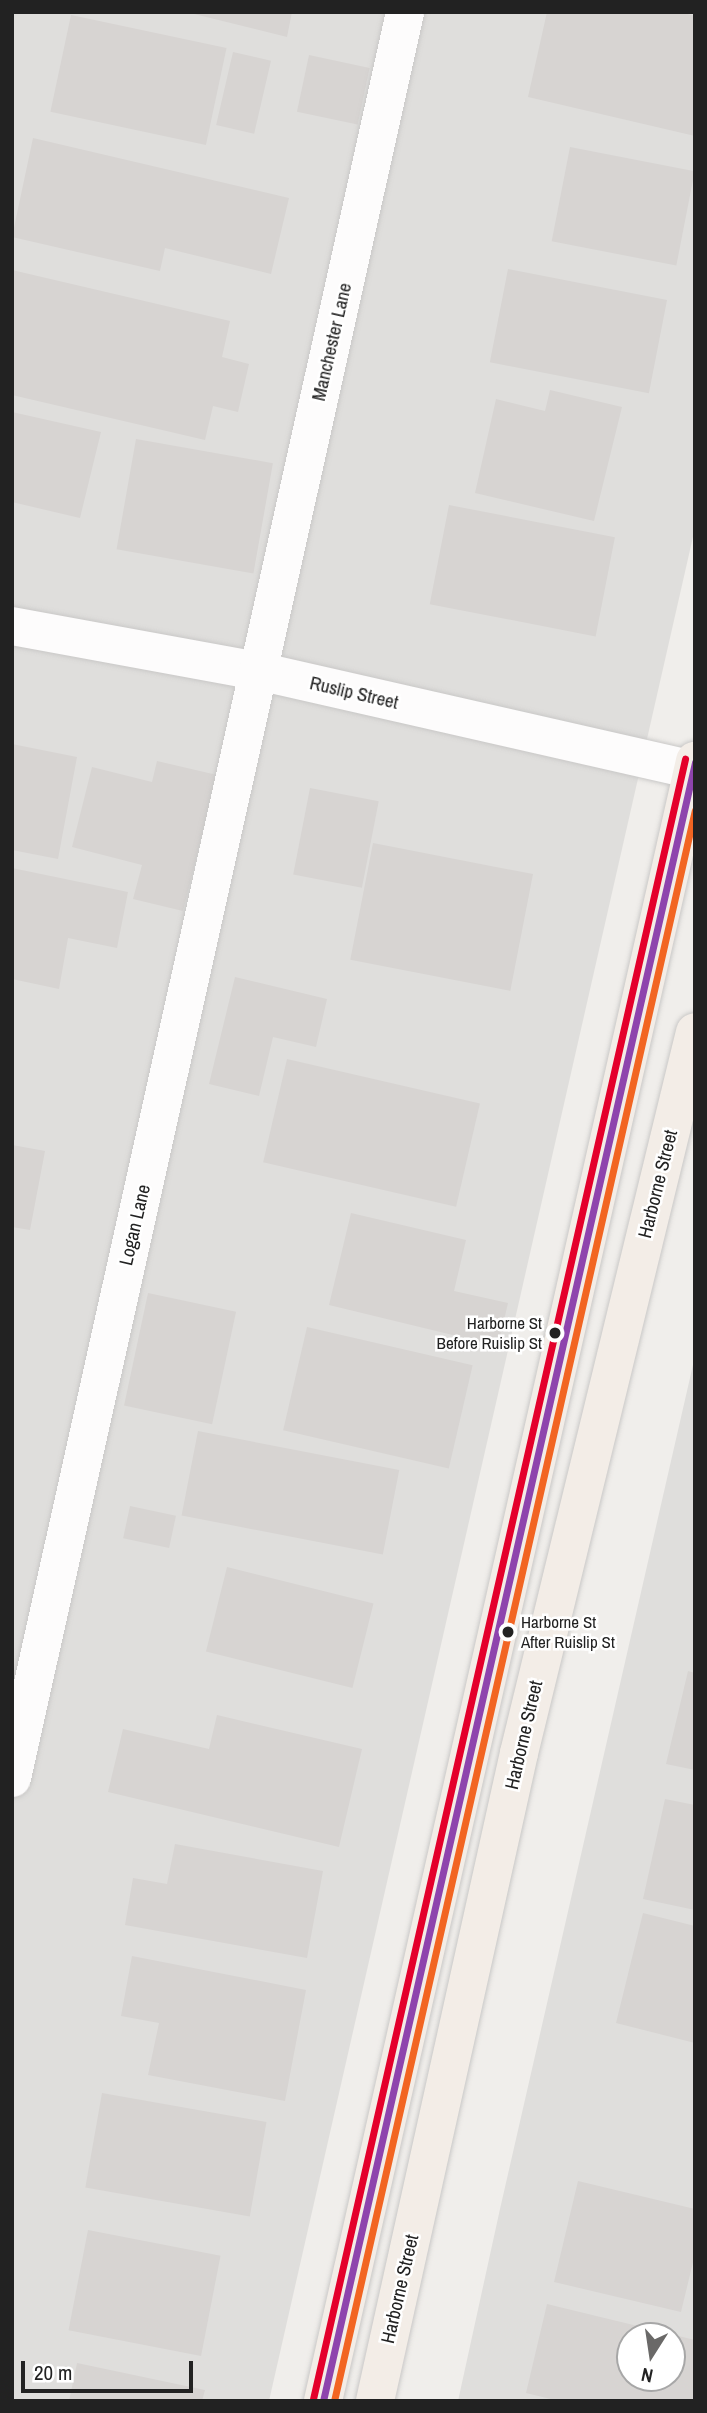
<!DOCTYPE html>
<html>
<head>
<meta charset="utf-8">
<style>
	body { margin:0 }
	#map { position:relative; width:707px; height:2413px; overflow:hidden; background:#f0eeeb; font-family:"Archivo Narrow",sans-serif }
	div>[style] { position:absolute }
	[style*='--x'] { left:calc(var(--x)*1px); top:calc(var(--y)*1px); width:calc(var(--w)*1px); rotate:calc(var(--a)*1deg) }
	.residential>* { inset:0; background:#dfdedc }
	.building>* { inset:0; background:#d7d4d2; transform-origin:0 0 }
	.roads { filter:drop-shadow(0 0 2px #c9c8c7) drop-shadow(0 0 2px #c9c8c7) }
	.minor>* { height:38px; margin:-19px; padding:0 19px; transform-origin:19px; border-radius:19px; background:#fdfcfc }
	.major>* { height:38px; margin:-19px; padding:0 19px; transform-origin:19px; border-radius:19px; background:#f3ede7 }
	.bus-1>* { height:7px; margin:-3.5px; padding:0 3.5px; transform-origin:3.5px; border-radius:3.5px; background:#8e44ad }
	.bus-2>* { height:7px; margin:-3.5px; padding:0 3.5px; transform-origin:3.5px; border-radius:3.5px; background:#f26522 }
	.bus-3>* { height:7px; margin:-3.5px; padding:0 3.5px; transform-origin:3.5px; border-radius:3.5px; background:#e4002b }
	.dots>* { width:19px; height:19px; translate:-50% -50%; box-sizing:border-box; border:4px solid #fff; border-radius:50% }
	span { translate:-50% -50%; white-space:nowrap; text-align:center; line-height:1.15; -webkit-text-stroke:5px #fff; paint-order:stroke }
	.bus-label { font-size:17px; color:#222 }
	.right { translate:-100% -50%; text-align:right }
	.left { translate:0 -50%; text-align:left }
	.street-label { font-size:19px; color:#222 }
	.frame { position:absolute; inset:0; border:14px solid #222; pointer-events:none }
	.north { position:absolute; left:616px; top:2322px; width:70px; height:70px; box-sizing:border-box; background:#fff; border:2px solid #a7a7a7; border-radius:50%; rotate:192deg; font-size:19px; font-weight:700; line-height:28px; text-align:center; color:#222 }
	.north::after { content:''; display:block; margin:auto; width:24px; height:32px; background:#6a6968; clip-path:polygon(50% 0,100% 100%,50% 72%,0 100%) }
	.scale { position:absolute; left:21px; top:2361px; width:172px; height:32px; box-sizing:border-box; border:4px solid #222; border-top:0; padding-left:9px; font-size:21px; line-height:24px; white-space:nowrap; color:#222; -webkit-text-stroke:5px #fff; paint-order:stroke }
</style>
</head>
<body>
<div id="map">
	<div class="residential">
		<div style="clip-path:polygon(12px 12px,695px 12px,695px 528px,269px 2401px,12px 2401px)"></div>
		<div style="clip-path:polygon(evenodd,695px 1356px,695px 2401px,458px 2401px,500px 2209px,695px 1356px,630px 2336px,672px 2336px,672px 2378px,630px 2378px,630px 2336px)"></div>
	</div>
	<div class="building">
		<div style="clip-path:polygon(186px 12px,292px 12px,287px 37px)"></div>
		<div style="clip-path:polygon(547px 12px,680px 12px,695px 16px,695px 136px,528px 97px)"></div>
		<div style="left:71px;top:15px;width:159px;height:99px;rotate:12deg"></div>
		<div style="left:233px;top:52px;width:39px;height:75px;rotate:13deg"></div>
		<div style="left:309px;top:55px;width:62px;height:58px;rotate:12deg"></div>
		<div style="clip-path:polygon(33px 138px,289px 198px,271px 274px,165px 248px,160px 271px,12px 237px)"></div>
		<div style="left:570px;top:147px;width:127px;height:96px;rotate:11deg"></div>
		<div style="left:508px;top:269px;width:162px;height:95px;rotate:11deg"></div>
		<div style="clip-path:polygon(12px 270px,230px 321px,222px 357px,249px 364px,238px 412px,213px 406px,205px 440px,12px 395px)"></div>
		<div style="clip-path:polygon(550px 390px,622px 407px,594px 521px,475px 493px,496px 399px,545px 411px)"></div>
		<div style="clip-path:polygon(12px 412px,101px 432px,80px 518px,12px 502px)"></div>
		<div style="left:136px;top:439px;width:139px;height:112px;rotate:10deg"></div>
		<div style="left:449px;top:505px;width:169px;height:101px;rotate:11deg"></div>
		<div style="clip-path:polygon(12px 744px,77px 757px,58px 859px,12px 850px)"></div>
		<div style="clip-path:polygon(157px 761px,217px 775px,183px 911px,133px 899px,142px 865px,72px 847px,92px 767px,152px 782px)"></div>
		<div style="left:310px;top:788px;width:70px;height:88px;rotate:11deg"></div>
		<div style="left:373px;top:843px;width:163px;height:119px;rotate:11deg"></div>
		<div style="clip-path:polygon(12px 868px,128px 892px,117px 948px,68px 938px,59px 989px,12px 979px)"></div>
		<div style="clip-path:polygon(235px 977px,327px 999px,316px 1047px,273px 1037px,259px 1096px,209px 1084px)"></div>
		<div style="left:287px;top:1059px;width:198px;height:106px;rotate:13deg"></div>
		<div style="clip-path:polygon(12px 1145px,45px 1151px,30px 1230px,12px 1227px)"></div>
		<div style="clip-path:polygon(351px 1213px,466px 1240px,454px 1291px,508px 1303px,498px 1346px,329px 1305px)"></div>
		<div style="left:148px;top:1293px;width:90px;height:115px;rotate:12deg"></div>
		<div style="left:307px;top:1327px;width:170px;height:106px;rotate:13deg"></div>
		<div style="left:198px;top:1431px;width:205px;height:86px;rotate:11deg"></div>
		<div style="left:130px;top:1506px;width:47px;height:33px;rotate:12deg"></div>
		<div style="left:227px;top:1567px;width:151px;height:87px;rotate:14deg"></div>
		<div style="clip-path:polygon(688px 1671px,695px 1673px,695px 1770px,666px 1764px)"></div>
		<div style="clip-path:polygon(217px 1715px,362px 1749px,339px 1847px,108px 1792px,123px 1729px,209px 1749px)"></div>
		<div style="clip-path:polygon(665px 1799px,695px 1805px,695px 1910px,643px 1899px)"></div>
		<div style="clip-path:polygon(175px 1844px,323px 1871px,307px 1958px,125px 1925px,133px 1878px,167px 1884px)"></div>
		<div style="clip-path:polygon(643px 1913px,695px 1926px,695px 2043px,616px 2023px)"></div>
		<div style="clip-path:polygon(132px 1956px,306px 1990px,285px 2101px,148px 2075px,159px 2023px,121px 2016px)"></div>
		<div style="left:102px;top:2093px;width:167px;height:96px;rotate:10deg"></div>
		<div style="clip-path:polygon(578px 2181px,695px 2209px,695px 2254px,681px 2312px,554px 2282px)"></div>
		<div style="left:88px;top:2230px;width:135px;height:102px;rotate:11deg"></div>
		<div style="clip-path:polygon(evenodd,547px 2304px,695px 2340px,695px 2401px,559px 2401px,526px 2393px,547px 2304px,630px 2336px,672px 2336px,672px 2378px,630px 2378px,630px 2336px)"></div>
		<div style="clip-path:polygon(77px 2363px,205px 2390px,202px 2401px,69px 2401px)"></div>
	</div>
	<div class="roads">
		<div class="minor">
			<div style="--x:12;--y:626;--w:250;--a:10.4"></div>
			<div style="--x:258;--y:671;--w:448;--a:12.8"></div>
			<div style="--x:12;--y:1778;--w:1809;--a:-77.45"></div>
		</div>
		<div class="major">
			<div style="--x:323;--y:2401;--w:1682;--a:-77.22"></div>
			<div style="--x:375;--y:2401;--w:664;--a:-77.47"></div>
			<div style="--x:519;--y:1753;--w:742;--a:-76.28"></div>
		</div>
	</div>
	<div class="bus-1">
		<div style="--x:323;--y:2401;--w:1681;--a:-77.21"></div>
	</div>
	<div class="bus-2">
		<div style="--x:334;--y:2401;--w:1631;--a:-77.22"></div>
	</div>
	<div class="bus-3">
		<div style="--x:313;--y:2399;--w:1682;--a:-77.22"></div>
	</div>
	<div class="dots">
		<div style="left:555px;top:1333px;background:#222"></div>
		<div style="left:508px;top:1632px;background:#222"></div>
	</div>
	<div class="bus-label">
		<span class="right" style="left:542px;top:1333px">Harborne St<br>Before Ruislip St</span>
		<span class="left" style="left:521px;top:1632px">Harborne St<br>After Ruislip St</span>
	</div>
	<div class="street-label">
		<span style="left:332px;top:342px;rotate:-77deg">Manchester Lane</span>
		<span style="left:354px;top:693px;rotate:13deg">Ruslip Street</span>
		<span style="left:658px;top:1184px;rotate:-76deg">Harborne Street</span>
		<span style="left:135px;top:1225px;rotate:-77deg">Logan Lane</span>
		<span style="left:524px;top:1735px;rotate:-77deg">Harborne Street</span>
		<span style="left:400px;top:2289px;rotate:-77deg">Harborne Street</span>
	</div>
	<div class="frame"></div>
	<div class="north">N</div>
	<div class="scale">20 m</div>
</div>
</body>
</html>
